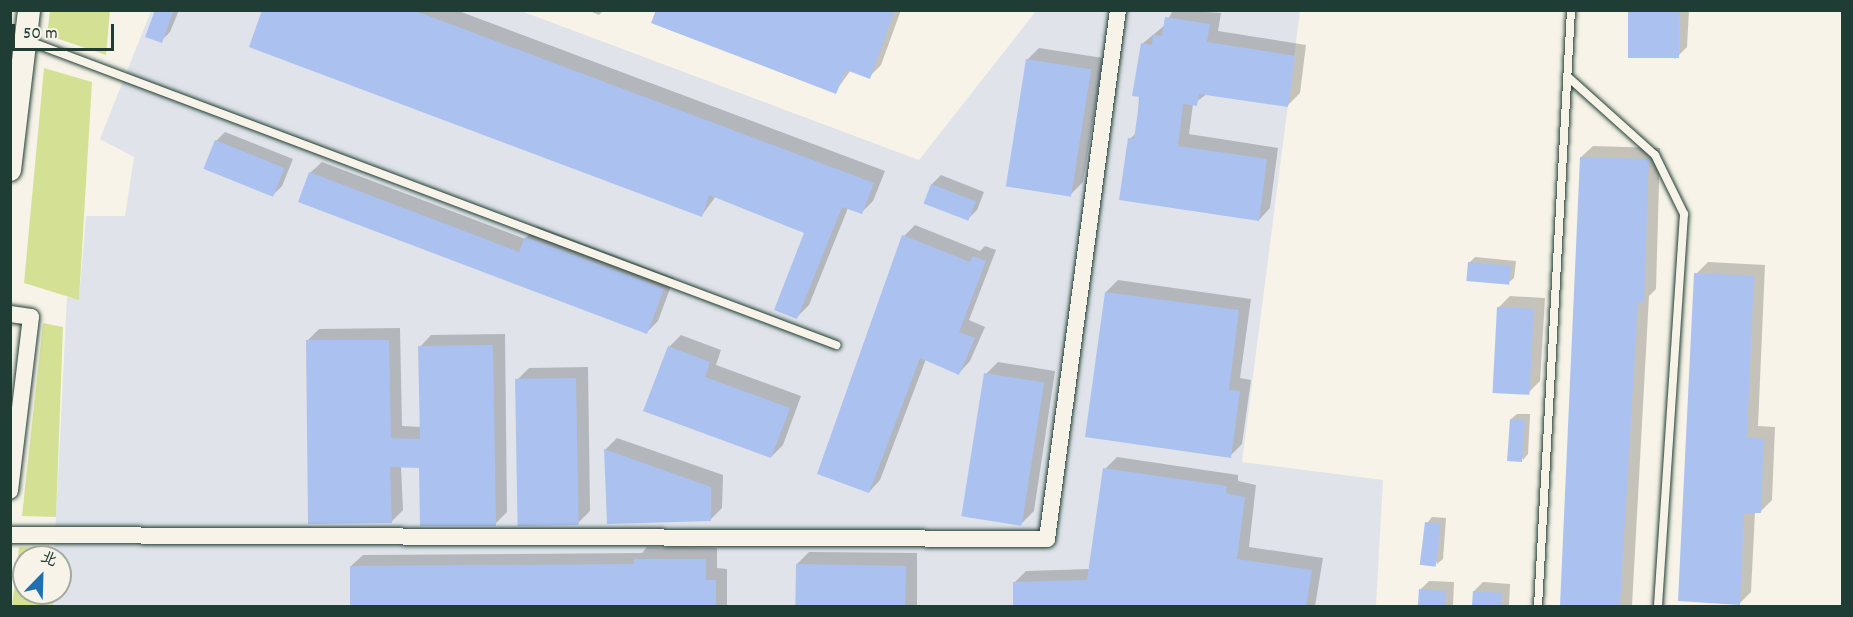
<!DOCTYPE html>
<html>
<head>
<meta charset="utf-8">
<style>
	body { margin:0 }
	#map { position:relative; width:1853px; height:617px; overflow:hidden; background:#f7f3e8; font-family:Dekko,"LXGW WenKai TC",sans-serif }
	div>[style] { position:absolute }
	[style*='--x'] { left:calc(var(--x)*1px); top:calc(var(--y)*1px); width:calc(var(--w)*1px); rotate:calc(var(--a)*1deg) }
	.built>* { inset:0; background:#e0e4ea }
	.green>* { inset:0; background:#d4e195 }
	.shadow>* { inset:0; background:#0003 }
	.building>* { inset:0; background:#abc2f0; transform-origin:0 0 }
	.roads { filter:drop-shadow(0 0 2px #1f3d34) drop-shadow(0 0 2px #1f3d34) }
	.lane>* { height:8px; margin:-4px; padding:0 4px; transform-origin:4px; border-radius:4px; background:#f7f3e8 }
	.street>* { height:16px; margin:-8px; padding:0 8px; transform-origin:8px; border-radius:8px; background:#f7f3e8 }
	.secondary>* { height:22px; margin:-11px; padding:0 11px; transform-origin:11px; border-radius:11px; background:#f7f3e8 }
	span { translate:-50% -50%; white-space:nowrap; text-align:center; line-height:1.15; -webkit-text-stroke:5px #f7f3e8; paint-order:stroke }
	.frame { position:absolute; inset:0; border:12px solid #1f3d34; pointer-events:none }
	.north { position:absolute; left:12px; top:545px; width:60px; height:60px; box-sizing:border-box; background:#f7f3e8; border:2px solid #a1aaa0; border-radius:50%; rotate:23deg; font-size:16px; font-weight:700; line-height:24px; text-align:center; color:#1f3d34 }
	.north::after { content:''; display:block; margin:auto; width:21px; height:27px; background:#1f6fb2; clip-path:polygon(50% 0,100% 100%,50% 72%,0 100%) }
	.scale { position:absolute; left:12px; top:24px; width:102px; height:27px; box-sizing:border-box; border:3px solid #1f3d34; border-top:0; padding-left:8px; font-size:18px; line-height:21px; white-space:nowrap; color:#1f3d34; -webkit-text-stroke:4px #f7f3e8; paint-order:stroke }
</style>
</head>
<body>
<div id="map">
	<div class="built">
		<div style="clip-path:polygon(151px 11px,521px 11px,919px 160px,1036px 11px,1300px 11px,1242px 462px,1383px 480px,1376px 606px,53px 606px,53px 593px,60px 593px,60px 557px,54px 557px,67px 297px,79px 299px,86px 216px,125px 216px,134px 157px,100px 139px)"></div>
	</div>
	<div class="green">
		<div style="clip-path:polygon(50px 11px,110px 11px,106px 55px,47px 35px)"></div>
		<div style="clip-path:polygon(44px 68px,92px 82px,79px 300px,24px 283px)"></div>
		<div style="clip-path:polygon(43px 323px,63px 327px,56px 517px,22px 516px)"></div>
		<div style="clip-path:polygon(19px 547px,54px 549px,54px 557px,24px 557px,24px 593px,53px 593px,53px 606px,12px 606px)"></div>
	</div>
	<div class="shadow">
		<div style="clip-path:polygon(157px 10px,179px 10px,170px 32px,161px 41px)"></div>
		<div style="clip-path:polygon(264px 10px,456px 10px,885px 171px,873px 201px,861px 213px,848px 208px,809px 305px,797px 317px,806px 233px,716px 196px,702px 215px)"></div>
		<div style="clip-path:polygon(587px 10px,604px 10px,599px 15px)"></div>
		<div style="clip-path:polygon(657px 10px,901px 10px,881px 65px,869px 77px,851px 70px,835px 92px)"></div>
		<div style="clip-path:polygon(1173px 10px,1221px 13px,1218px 31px,1306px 45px,1300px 93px,1288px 105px,1207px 94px,1193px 104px,1189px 134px,1278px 148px,1270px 208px,1259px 220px,1130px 139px,1137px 132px,1142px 44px,1165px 25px)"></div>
		<div style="clip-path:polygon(1630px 10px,1689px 10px,1687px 47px,1675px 59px)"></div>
		<div style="clip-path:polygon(1039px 48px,1103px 58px,1083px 182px,1071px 194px,1027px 60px)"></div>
		<div style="clip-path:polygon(225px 132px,293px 159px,282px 186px,273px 195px,216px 141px)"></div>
		<div style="clip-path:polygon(1593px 146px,1660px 148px,1656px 289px,1649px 296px,1632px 606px,1562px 606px,1581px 157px)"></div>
		<div style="clip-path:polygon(322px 162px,525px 239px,537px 226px,674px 278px,658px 321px,647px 332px,310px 173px)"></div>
		<div style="clip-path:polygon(941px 175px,984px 192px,977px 210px,968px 219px,925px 202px,932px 184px)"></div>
		<div style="clip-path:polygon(915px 225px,980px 251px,985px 246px,996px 250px,969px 320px,985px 327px,970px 361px,959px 373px,926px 359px,880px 480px,869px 492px,904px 236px)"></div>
		<div style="clip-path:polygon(1475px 257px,1516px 261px,1514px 278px,1508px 283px,1469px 263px)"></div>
		<div style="clip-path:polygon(1708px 262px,1765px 265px,1758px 426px,1775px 427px,1772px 500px,1760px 512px,1755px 512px,1751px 592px,1739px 604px,1696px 274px)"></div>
		<div style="clip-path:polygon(1118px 280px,1251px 299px,1240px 378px,1251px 380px,1242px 444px,1230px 456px,1106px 292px)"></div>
		<div style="clip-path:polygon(1510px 296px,1545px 298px,1540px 381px,1528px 393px,1498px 308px)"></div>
		<div style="clip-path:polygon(400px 328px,402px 426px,422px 427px,420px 347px,431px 335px,505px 334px,507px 512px,495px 524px,421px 467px,401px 466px,403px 510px,391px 522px,307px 341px,319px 329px)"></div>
		<div style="clip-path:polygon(681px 335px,721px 350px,716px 365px,801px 396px,783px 445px,771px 457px,669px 347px)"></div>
		<div style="clip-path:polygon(998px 362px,1055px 371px,1034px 511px,1022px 523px,986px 374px)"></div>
		<div style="clip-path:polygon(588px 367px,590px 511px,578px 523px,517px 380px,529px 368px)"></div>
		<div style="clip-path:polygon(1517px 414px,1530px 414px,1528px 454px,1523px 460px,1511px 419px)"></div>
		<div style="clip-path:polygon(617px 438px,723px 475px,722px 508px,710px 520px,605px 450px)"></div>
		<div style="clip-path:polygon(1117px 457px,1238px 475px,1238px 481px,1256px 485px,1249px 547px,1323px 558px,1315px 606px,1015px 606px,1014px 583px,1026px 571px,1090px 569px,1105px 469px)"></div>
		<div style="clip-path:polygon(1432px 517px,1446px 518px,1443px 559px,1437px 564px,1427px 523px)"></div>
		<div style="clip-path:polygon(647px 547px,717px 548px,717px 568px,727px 569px,727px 606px,351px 606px,351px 566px,363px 555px,642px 553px)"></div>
		<div style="clip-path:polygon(809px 552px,917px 553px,917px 606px,797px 606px,797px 564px)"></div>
		<div style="clip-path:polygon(1429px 581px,1454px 582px,1453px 606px,1419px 606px,1420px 590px)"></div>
		<div style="clip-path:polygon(1483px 582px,1510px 584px,1509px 606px,1473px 606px,1474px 591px)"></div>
	</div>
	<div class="building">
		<div style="clip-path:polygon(155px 10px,174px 10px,162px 43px,145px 37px)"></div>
		<div style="clip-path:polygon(262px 10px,413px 10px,874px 183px,862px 214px,842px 207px,797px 319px,774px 310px,804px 233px,709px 195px,702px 217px,249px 47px)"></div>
		<div style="clip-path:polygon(656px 10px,895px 10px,870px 79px,846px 70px,836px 94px,651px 23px)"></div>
		<div style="left:1628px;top:10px;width:51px;height:48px"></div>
		<div style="clip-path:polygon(1165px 17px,1210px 24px,1207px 42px,1295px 56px,1288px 107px,1199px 94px,1197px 106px,1183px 104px,1178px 146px,1267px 159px,1259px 221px,1119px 200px,1128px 138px,1134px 139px,1140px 97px,1132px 96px,1141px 43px,1152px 45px,1153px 35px,1162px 36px)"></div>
		<div style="left:1026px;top:59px;width:66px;height:129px;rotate:9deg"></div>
		<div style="left:215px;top:140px;width:75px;height:31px;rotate:22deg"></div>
		<div style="clip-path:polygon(1580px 157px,1649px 159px,1644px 302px,1638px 302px,1620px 606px,1560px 606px)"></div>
		<div style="clip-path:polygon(309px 172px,519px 252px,525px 237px,664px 289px,647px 334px,298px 202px)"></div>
		<div style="left:931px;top:184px;width:48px;height:21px;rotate:21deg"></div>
		<div style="clip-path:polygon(902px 235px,970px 262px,973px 256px,986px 261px,959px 332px,975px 338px,959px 375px,920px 358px,869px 493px,817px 474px)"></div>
		<div style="left:1468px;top:262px;width:43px;height:19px;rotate:5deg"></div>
		<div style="clip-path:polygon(1694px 273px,1754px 276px,1747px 437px,1764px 439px,1761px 513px,1744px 513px,1740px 605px,1678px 601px)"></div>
		<div style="clip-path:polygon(1105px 292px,1239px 310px,1229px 390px,1240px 391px,1231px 458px,1085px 437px)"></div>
		<div style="left:1497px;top:307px;width:37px;height:86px;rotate:3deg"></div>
		<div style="clip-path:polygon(306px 340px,389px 340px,391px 438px,420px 439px,418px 346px,493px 345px,496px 526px,420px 526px,419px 468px,390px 467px,392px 523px,308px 524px)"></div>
		<div style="clip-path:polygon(668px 346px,710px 362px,705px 377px,790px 408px,771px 458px,643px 411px)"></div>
		<div style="left:984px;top:373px;width:61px;height:145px;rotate:9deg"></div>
		<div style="left:576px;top:378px;width:147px;height:61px;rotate:89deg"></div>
		<div style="left:1510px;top:419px;width:15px;height:42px;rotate:4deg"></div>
		<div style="clip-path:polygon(604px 449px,711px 487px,711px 521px,607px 524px)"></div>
		<div style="clip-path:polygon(1103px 468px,1227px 486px,1226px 493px,1245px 497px,1237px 559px,1312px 570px,1306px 606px,1013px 606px,1013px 582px,1087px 580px)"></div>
		<div style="left:1425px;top:522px;width:16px;height:43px;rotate:7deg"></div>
		<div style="clip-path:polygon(634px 559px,706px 559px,706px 580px,716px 580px,716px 606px,350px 606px,350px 566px,634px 564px)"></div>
		<div style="left:796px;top:564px;width:110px;height:42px;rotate:1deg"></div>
		<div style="left:1419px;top:589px;width:27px;height:17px;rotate:4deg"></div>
		<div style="left:1473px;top:591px;width:29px;height:15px;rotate:4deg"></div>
	</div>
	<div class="roads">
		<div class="lane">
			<div style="--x:26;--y:40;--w:866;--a:20.63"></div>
			<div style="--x:1568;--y:77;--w:117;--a:41.9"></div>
			<div style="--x:1655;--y:155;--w:66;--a:63.8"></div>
			<div style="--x:1684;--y:214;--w:393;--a:93.8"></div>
			<div style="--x:1538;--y:606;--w:597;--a:-86.83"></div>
		</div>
		<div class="street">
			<div style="--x:10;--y:314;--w:21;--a:8"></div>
			<div style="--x:31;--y:317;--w:175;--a:96.9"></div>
			<div style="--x:10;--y:535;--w:1037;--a:0.22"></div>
			<div style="--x:1047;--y:539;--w:534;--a:-82.36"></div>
		</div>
		<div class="secondary">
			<div style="--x:10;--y:170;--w:161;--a:-83.2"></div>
		</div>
	</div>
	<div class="frame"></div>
	<div class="north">北</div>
	<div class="scale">50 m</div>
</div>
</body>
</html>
